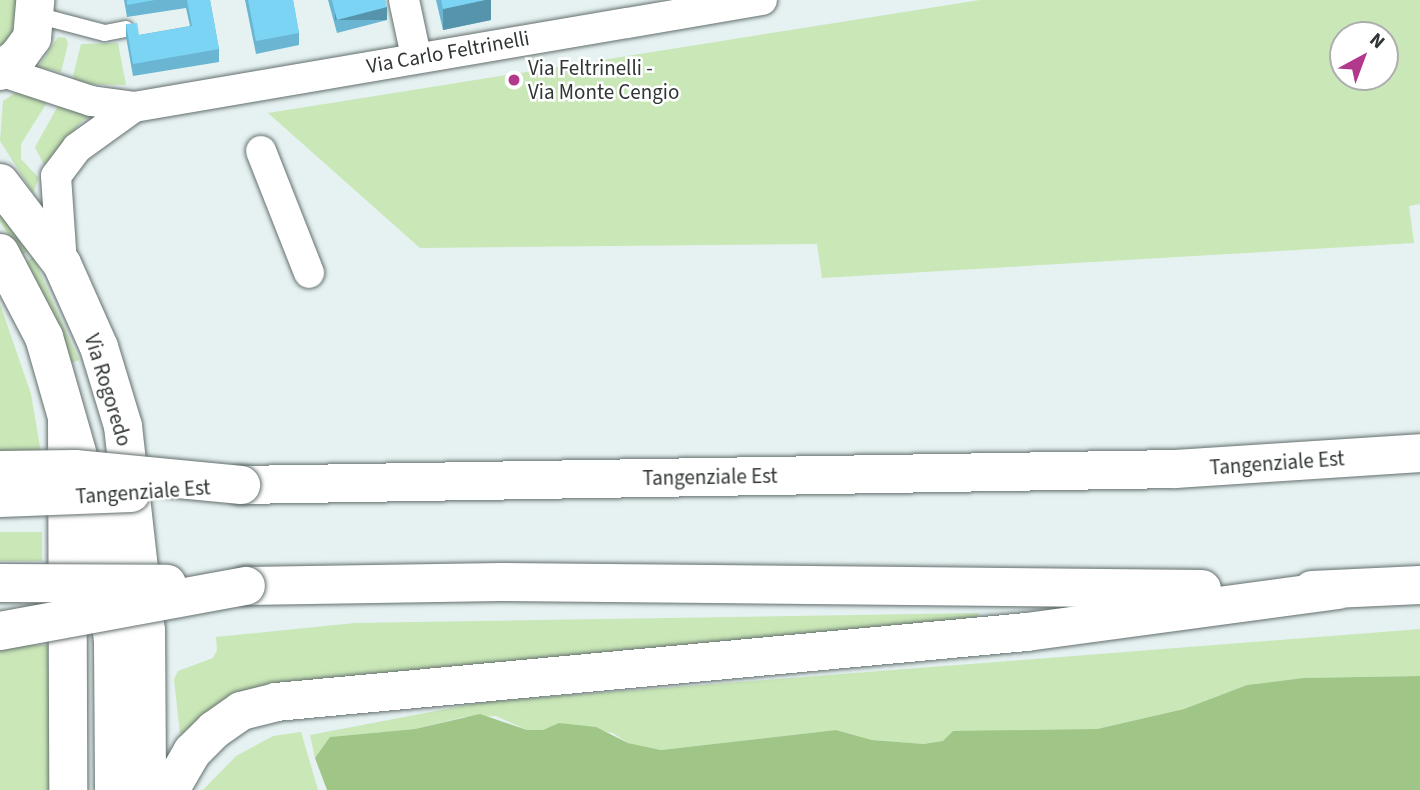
<!DOCTYPE html>
<html>
<head>
<meta charset="utf-8">
<style>
	body { margin:0 }
	#map { position:relative; width:1420px; height:790px; overflow:hidden; background:#e5f2f1; font-family:"Source Sans 3",sans-serif }
	div>[style] { position:absolute }
	[style*='--x'] { left:calc(var(--x)*1px); top:calc(var(--y)*1px); width:calc(var(--w)*1px); rotate:calc(var(--a)*1deg) }
	.green>* { inset:0; background:#c9e7b7; transform-origin:0 0 }
	.forest>* { inset:0; background:#9fc686 }
	.roads { filter:drop-shadow(0 0 2px #646f6e) drop-shadow(0 0 2px #646f6e) }
	.lane>* { height:16px; margin:-8px; padding:0 8px; transform-origin:8px; border-radius:8px; background:#fff }
	.street>* { height:30px; margin:-15px; padding:0 15px; transform-origin:15px; border-radius:15px; background:#fff }
	.secondary>* { height:38px; margin:-19px; padding:0 19px; transform-origin:19px; border-radius:19px; background:#fff }
	.highway>* { height:38px; margin:-19px; padding:0 19px; transform-origin:19px; border-radius:19px; background:#fff }
	.bridges { filter:drop-shadow(0 0 2px #646f6e) drop-shadow(0 0 2px #646f6e) }
	.highway-bridge>* { height:38px; margin:-19px; padding:0 19px; transform-origin:19px; border-radius:19px; background:#fff }
	.wall>* { inset:0; background:#6ab6d2 }
	.shaded-wall>* { inset:0; background:#5694ab; transform-origin:0 0 }
	.building>* { inset:0; background:#7bd4f4 }
	.dots>* { width:19px; height:19px; translate:-50% -50%; box-sizing:border-box; border:4px solid #fff; border-radius:50% }
	span { translate:-50% -50%; white-space:nowrap; text-align:center; line-height:1.15; -webkit-text-stroke:5px #fff; paint-order:stroke }
	.street-label { font-size:21px; color:#313535 }
	.poi-label { font-size:21px; color:#313535 }
	.left { translate:0 -50%; text-align:left }
	.north { position:absolute; left:1329px; top:21px; width:70px; height:70px; box-sizing:border-box; background:#fff; border:2px solid #adaeae; border-radius:50%; rotate:41deg; font-size:19px; font-weight:700; line-height:28px; text-align:center; color:#313535 }
	.north::after { content:''; display:block; margin:auto; width:24px; height:32px; background:#b2388b; clip-path:polygon(50% 0,100% 100%,50% 72%,0 100%) }
</style>
</head>
<body>
<div id="map">
	<div class="green">
		<div style="clip-path:polygon(0 0,19px 0,22px 21px,0 53px)"></div>
		<div style="clip-path:polygon(evenodd,980px 0,1420px 0,1420px 204px,1409px 206px,1414px 243px,822px 278px,817px 244px,420px 248px,268px 113px,980px 0,1343px 35px,1385px 35px,1385px 77px,1343px 77px,1343px 35px)"></div>
		<div style="clip-path:polygon(58px 37px,66px 38px,68px 44px,61px 72px,38px 67px)"></div>
		<div style="clip-path:polygon(118px 43px,126px 85px,77px 84px,73px 76px,81px 44px)"></div>
		<div style="clip-path:polygon(20px 90px,43px 98px,46px 104px,21px 144px,21px 159px,39px 178px,33px 193px,0 141px,3px 101px)"></div>
		<div style="clip-path:polygon(58px 106px,94px 116px,83px 120px,44px 165px,35px 147px)"></div>
		<div style="clip-path:polygon(0 206px,29px 251px,22px 255px,0 222px)"></div>
		<div style="clip-path:polygon(33px 257px,79px 360px,72px 363px,55px 316px,26px 262px)"></div>
		<div style="clip-path:polygon(0 304px,31px 394px,41px 453px,0 457px)"></div>
		<div style="left:0;top:532px;width:42px;height:29px"></div>
		<div style="clip-path:polygon(978px 613px,979px 620px,284px 684px,180px 734px,174px 679px,178px 671px,213px 658px,217px 650px,216px 637px,355px 623px)"></div>
		<div style="clip-path:polygon(1420px 629px,1420px 676px,1303px 678px,1247px 685px,1184px 709px,1097px 729px,924px 744px,872px 740px,836px 730px,661px 750px,628px 743px,613px 733px,559px 723px,543px 731px,527px 730px,496px 716px,464px 717px,415px 729px,331px 737px,315px 758px,310px 735px,483px 702px)"></div>
		<div style="left:52px;top:645px;width:145px;height:53px;rotate:90deg"></div>
		<div style="clip-path:polygon(301px 732px,318px 790px,203px 790px,236px 756px,273px 736px)"></div>
	</div>
	<div class="forest">
		<div style="clip-path:polygon(1420px 676px,1420px 790px,327px 790px,315px 758px,330px 737px,415px 729px,480px 714px,527px 730px,543px 730px,559px 723px,596px 727px,628px 743px,661px 750px,836px 730px,872px 740px,924px 744px,943px 741px,953px 731px,1097px 729px,1184px 709px,1247px 685px,1303px 678px)"></div>
	</div>
	<div class="roads">
		<div class="lane">
			<div style="--x:36;--y:15;--w:71;--a:14.6"></div>
			<div style="--x:105;--y:33;--w:21;--a:-11"></div>
		</div>
		<div class="street">
			<div style="--x:404;--y:0;--w:57;--a:77.9"></div>
			<div style="--x:0;--y:71;--w:96;--a:18.2"></div>
			<div style="--x:91;--y:101;--w:43;--a:7.9"></div>
			<div style="--x:134;--y:107;--w:637;--a:-9.67"></div>
			<div style="--x:261;--y:151;--w:131;--a:68.5"></div>
			<div style="--x:62;--y:264;--w:88;--a:-93.9"></div>
			<div style="--x:56;--y:176;--w:35;--a:-53"></div>
			<div style="--x:77;--y:148;--w:70;--a:-35.7"></div>
		</div>
		<div class="secondary">
			<div style="--x:0;--y:71;--w:23;--a:-38"></div>
			<div style="--x:18;--y:57;--w:24;--a:-54"></div>
			<div style="--x:32;--y:38;--w:38;--a:-85"></div>
			<div style="--x:0;--y:183;--w:102;--a:52.6"></div>
			<div style="--x:62;--y:264;--w:91;--a:66"></div>
			<div style="--x:99;--y:347;--w:83;--a:73.1"></div>
			<div style="--x:123;--y:426;--w:206;--a:83.6"></div>
			<div style="--x:146;--y:631;--w:159;--a:89.6"></div>
			<div style="--x:0;--y:253;--w:95;--a:62.4"></div>
			<div style="--x:44;--y:337;--w:207;--a:74"></div>
			<div style="--x:101;--y:536;--w:107;--a:83.5"></div>
			<div style="--x:113;--y:642;--w:148;--a:89.6"></div>
		</div>
		<div class="highway">
			<div style="--x:67;--y:422;--w:368;--a:89.8"></div>
			<div style="--x:241;--y:485;--w:934;--a:-0.98"></div>
			<div style="--x:1175;--y:469;--w:246;--a:-3.7"></div>
			<div style="--x:246;--y:586;--w:256;--a:-0.9"></div>
			<div style="--x:502;--y:582;--w:700;--a:0.57"></div>
			<div style="--x:1312;--y:590;--w:108;--a:-2.7"></div>
			<div style="--x:170;--y:790;--w:44;--a:-59.9"></div>
			<div style="--x:192;--y:752;--w:31;--a:-45"></div>
			<div style="--x:214;--y:730;--w:33;--a:-35"></div>
			<div style="--x:241;--y:711;--w:36;--a:-14"></div>
			<div style="--x:276;--y:702;--w:754;--a:-5.33"></div>
			<div style="--x:1027;--y:632;--w:314;--a:-7.7"></div>
		</div>
	</div>
	<div class="bridges">
		<div class="highway-bridge">
			<div style="--x:0;--y:470;--w:75;--a:-0.8"></div>
			<div style="--x:75;--y:469;--w:167;--a:5.5"></div>
			<div style="--x:0;--y:498;--w:131;--a:-2.2"></div>
			<div style="--x:0;--y:583;--w:167;--a:0.3"></div>
			<div style="--x:0;--y:631;--w:250;--a:-10.4"></div>
		</div>
	</div>
	<div class="wall">
		<div style="clip-path:polygon(124px 0,210px 0,219px 49px,219px 62px,133px 76px,126px 37px,126px 24px,139px 35px,190px 26px,186px 8px,127px 17px)"></div>
		<div style="clip-path:polygon(245px 0,293px 0,299px 33px,299px 45px,256px 54px)"></div>
		<div style="clip-path:polygon(328px 0,385px 0,387px 20px,337px 33px)"></div>
		<div style="clip-path:polygon(436px 0,491px 0,491px 20px,443px 30px)"></div>
	</div>
	<div class="shaded-wall">
		<div style="clip-path:polygon(485px 0,491px 0,491px 20px,443px 30px,443px 9px)"></div>
		<div style="left:387px;top:7px;width:13px;height:52px;rotate:90deg"></div>
	</div>
	<div class="building">
		<div style="clip-path:polygon(127px 0,155px 0,127px 5px)"></div>
		<div style="clip-path:polygon(187px 0,210px 0,219px 49px,133px 64px,126px 24px,137px 23px,139px 35px,192px 26px)"></div>
		<div style="clip-path:polygon(248px 0,293px 0,299px 33px,256px 41px)"></div>
		<div style="clip-path:polygon(332px 0,385px 0,387px 7px,337px 20px)"></div>
		<div style="clip-path:polygon(441px 0,485px 0,443px 9px)"></div>
	</div>
	<div class="dots">
		<div style="left:514px;top:80px;background:#b2388b"></div>
	</div>
	<div class="street-label">
		<span style="left:448px;top:52px;rotate:-10deg">Via Carlo Feltrinelli</span>
		<span style="left:108px;top:390px;rotate:73deg">Via Rogoredo</span>
		<span style="left:1277px;top:463px;rotate:-4deg">Tangenziale Est</span>
		<span style="left:710px;top:477px;rotate:-1deg">Tangenziale Est</span>
		<span style="left:143px;top:492px;rotate:-4deg">Tangenziale Est</span>
	</div>
	<div class="poi-label">
		<span class="left" style="left:528px;top:80px">Via Feltrinelli -<br>Via Monte Cengio</span>
	</div>
	<div class="north">N</div>
</div>
</body>
</html>
